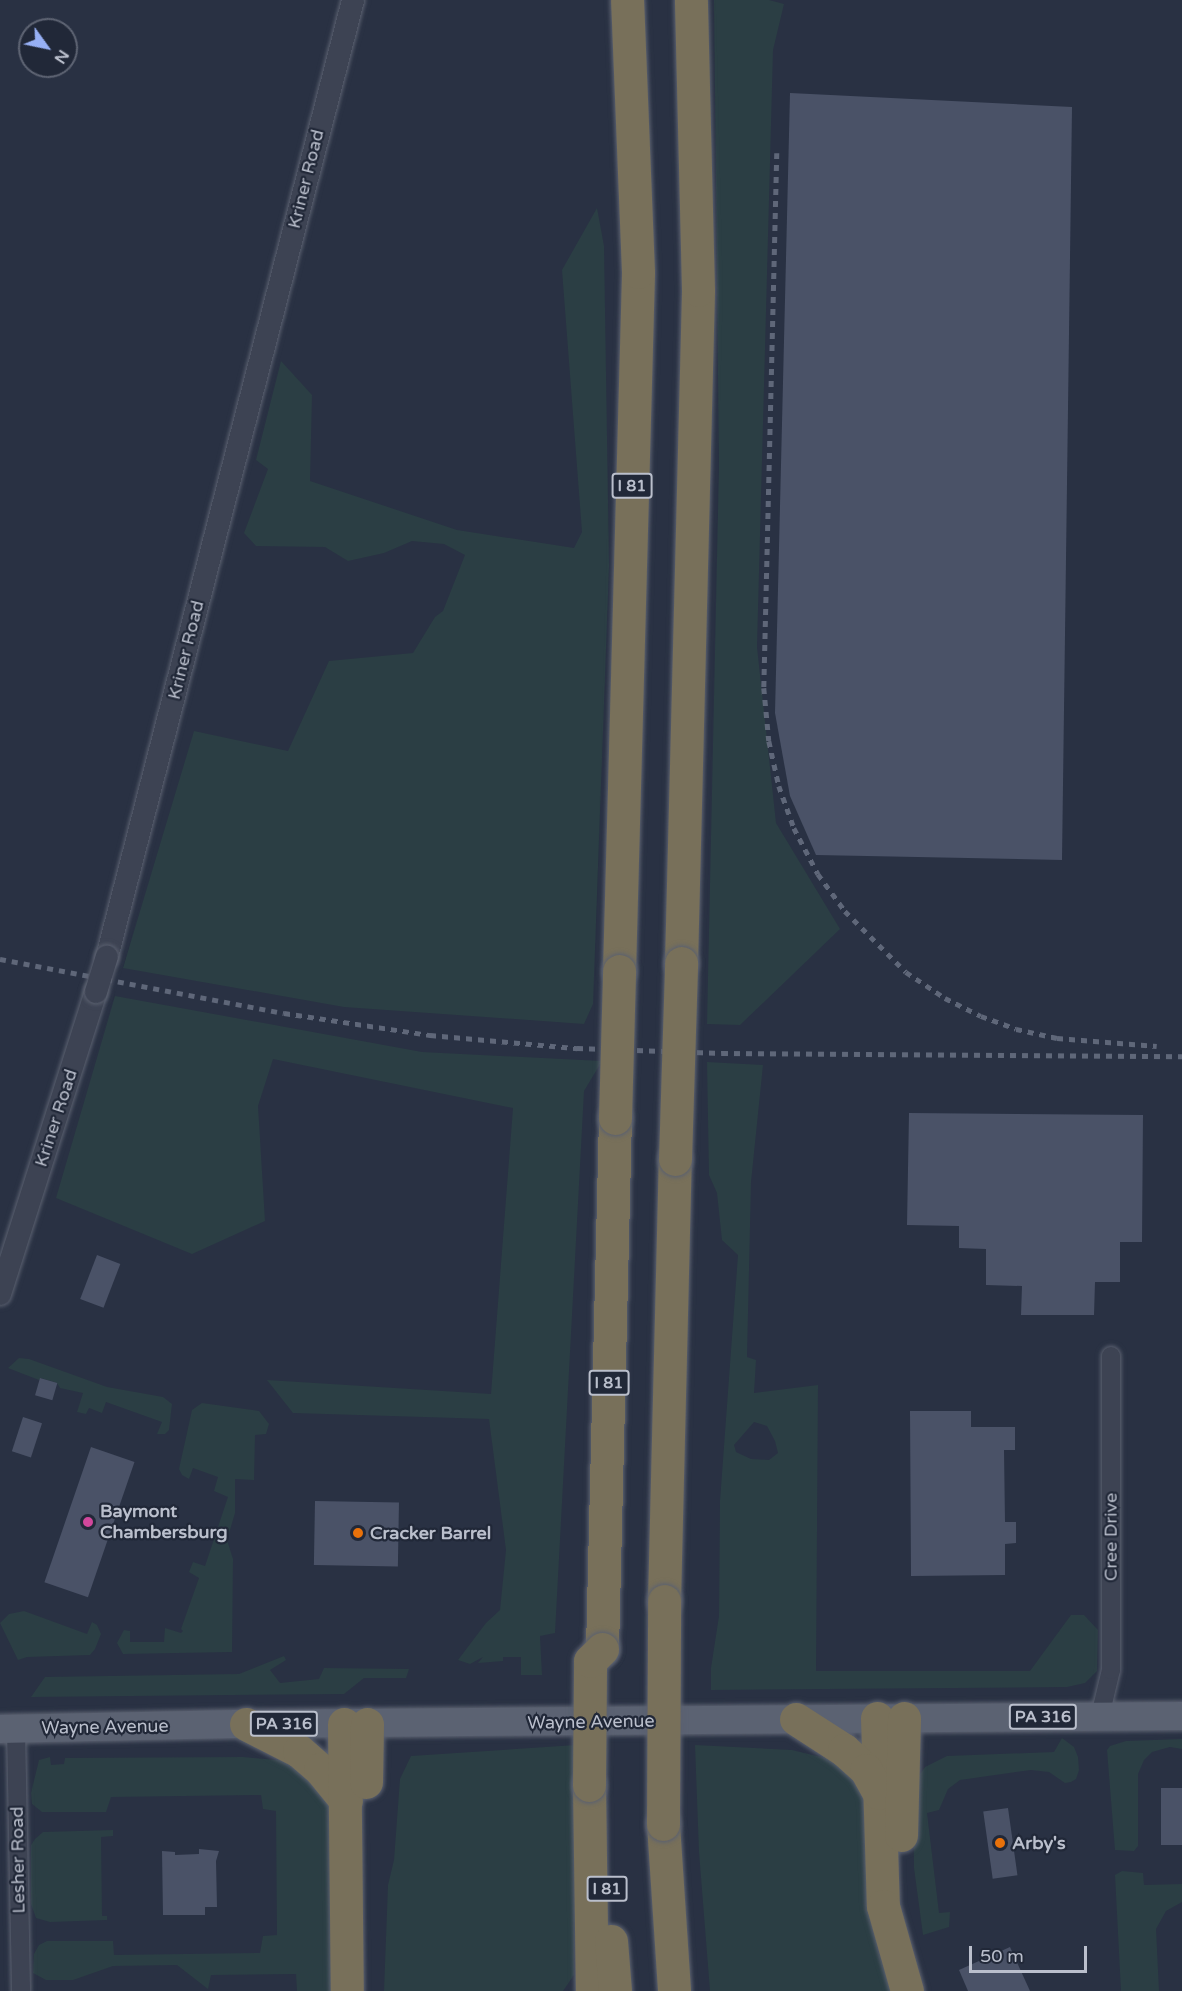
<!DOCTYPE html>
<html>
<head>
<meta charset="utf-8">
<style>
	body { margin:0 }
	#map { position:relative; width:1182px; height:1991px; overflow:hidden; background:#293143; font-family:"Varela Round",sans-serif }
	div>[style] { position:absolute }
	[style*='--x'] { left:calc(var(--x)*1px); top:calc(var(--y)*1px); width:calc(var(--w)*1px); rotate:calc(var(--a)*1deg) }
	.green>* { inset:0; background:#2b3e44 }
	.building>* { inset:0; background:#4a5267; transform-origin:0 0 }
	.roads { filter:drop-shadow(0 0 2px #5b6170) drop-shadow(0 0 2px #5b6170) }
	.minor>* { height:18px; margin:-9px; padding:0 9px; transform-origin:9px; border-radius:9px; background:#3d4353 }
	.tertiary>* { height:22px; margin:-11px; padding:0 11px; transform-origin:11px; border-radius:11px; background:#3d4353 }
	.primary>* { height:28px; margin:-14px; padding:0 14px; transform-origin:14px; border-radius:14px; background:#5b6272 }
	.motorway>* { height:33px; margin:-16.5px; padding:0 16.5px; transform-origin:16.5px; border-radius:16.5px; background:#78705a }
	.rail>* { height:4.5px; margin-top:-2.25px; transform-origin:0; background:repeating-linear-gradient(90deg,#5f6779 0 6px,transparent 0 12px) }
	.bridges { filter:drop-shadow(0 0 2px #5b6170) drop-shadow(0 0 2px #5b6170) }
	.tertiary-bridge>* { height:22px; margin:-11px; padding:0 11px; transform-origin:11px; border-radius:11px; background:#3d4353 }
	.motorway-bridge>* { height:33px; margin:-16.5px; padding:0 16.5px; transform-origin:16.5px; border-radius:16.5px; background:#78705a }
	.dots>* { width:16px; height:16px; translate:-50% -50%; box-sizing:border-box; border:3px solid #212838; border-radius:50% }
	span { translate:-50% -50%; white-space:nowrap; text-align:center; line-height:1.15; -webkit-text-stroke:4.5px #212838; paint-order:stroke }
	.shield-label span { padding:2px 4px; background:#212838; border:2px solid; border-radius:4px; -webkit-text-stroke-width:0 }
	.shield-label { font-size:16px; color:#babfcc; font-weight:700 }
	.street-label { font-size:18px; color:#babfcc }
	.poi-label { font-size:18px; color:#babfcc; font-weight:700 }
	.left { translate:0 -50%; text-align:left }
	.north { position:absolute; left:18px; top:18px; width:60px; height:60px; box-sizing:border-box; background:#212838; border:2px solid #5e6473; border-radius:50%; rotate:123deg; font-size:16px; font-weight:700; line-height:24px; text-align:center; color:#babfcc }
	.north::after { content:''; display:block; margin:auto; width:21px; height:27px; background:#97b0f5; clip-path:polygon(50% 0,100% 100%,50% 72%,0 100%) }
	.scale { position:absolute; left:969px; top:1946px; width:118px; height:27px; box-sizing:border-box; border:3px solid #babfcc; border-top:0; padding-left:8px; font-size:18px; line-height:21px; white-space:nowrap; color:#babfcc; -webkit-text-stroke:4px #212838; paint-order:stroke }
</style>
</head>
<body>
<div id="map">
	<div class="green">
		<div style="clip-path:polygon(714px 0,769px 0,784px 4px,773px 50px,757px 647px,776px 823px,840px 929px,740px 1025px,707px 1024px,719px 465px)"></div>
		<div style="clip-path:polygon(597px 208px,604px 246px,609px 566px,593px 1004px,584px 1024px,344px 1007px,123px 968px,194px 731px,288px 751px,329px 661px,413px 653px,435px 617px,443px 611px,465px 555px,444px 544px,412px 541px,384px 553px,348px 561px,325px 547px,256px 546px,244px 533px,268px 469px,256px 460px,281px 361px,312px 395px,310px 481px,457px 530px,574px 548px,582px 532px,562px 270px)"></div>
		<div style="clip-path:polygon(115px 996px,422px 1052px,602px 1061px,584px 1091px,555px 1633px,540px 1636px,542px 1675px,521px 1675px,521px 1657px,503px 1657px,503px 1661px,478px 1663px,483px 1657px,470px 1664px,458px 1660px,486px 1623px,500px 1610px,506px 1550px,489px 1419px,293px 1413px,267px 1380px,491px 1394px,513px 1108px,273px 1059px,258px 1106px,265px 1221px,192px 1254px,56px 1198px)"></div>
		<div style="clip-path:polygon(evenodd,707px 1062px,763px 1065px,751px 1182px,747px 1357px,756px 1360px,754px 1393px,818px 1385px,816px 1671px,1030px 1671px,1071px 1615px,1084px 1615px,1098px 1630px,1097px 1671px,1085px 1683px,1067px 1687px,711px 1690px,711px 1668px,719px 1616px,720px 1501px,738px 1255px,722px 1240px,717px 1193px,709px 1175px,707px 1062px,754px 1422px,767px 1426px,775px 1441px,778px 1453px,769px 1460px,751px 1459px,736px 1452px,734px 1445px,754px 1422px)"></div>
		<div style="clip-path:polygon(19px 1358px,29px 1359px,107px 1387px,163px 1397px,172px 1404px,169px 1430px,165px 1434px,157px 1434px,162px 1422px,106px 1402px,102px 1413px,89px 1408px,86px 1414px,77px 1412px,83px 1393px,60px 1388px,57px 1383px,41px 1378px,39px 1380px,8px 1368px)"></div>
		<div style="clip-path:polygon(202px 1403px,259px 1411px,269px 1424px,266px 1434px,255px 1435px,254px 1480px,235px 1479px,235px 1513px,227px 1540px,233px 1559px,232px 1652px,123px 1654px,117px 1643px,124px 1630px,130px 1631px,130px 1642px,164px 1642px,165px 1628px,181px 1633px,183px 1631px,181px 1629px,199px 1578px,189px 1572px,193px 1562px,205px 1566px,228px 1497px,214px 1491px,218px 1477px,193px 1468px,189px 1479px,182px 1475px,179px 1469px,192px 1410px)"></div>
		<div style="clip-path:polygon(24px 1611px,87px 1634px,92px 1622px,97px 1625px,101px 1634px,95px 1649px,90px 1655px,27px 1657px,18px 1660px,0 1623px,9px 1614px)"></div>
		<div style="clip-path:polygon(284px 1656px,286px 1660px,270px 1670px,280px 1683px,319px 1679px,324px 1668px,409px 1669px,406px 1678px,364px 1678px,344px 1694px,31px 1697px,45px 1677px,239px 1674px)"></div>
		<div style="clip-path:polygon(1062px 1738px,1074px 1747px,1078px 1757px,1079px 1770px,1076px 1779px,1071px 1782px,1065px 1783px,1049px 1772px,1031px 1770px,960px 1780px,948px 1789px,939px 1810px,927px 1813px,939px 1913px,950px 1912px,949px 1927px,923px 1935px,914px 1868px,913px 1784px,925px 1767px,947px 1756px,1054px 1752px)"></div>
		<div style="clip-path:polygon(1182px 1739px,1182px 1749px,1170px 1747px,1152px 1752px,1144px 1760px,1138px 1774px,1138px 1846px,1134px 1851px,1115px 1850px,1107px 1750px,1110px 1746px,1126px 1741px)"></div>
		<div style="clip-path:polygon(576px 1745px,574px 1975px,563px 1991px,384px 1991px,388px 1885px,394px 1860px,400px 1779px,411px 1756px)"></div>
		<div style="clip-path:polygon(695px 1745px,792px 1750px,833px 1760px,847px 1770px,866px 1794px,877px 1947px,891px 1991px,710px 1991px,699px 1852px)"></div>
		<div style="clip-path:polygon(50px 1757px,51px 1765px,64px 1764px,65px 1758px,243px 1757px,288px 1761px,329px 1792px,338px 1991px,297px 1991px,296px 1974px,211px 1975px,208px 1989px,177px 1965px,113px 1966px,73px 1980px,46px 1980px,33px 1973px,34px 1954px,39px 1945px,47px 1941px,113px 1941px,114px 1955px,260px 1953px,263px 1936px,277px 1935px,276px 1811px,263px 1809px,261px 1795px,111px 1797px,106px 1812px,42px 1812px,32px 1804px,31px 1793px,39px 1760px)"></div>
		<div style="clip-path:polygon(113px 1830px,113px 1836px,101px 1837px,102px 1916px,107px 1916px,107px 1920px,50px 1922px,36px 1918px,31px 1904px,31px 1845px,35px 1839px,43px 1832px)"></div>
		<div style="clip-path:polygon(1122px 1871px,1143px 1873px,1144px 1885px,1182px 1884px,1182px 1902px,1166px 1911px,1156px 1929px,1159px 1991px,1121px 1991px,1115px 1875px)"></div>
	</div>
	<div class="building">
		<div style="clip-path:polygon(790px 93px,1072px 107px,1062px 860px,816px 855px,790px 796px,775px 713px)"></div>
		<div style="clip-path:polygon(909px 1113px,1143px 1115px,1142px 1242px,1120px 1242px,1120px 1282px,1095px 1282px,1094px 1315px,1021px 1315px,1022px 1286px,986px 1285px,986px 1249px,959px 1248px,959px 1226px,907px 1225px)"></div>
		<div style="left:97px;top:1255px;width:25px;height:47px;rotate:21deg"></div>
		<div style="left:40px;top:1378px;width:18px;height:18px;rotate:16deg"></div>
		<div style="clip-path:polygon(910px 1411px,971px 1411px,971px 1427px,1015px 1427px,1015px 1450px,1004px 1450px,1005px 1522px,1016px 1522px,1016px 1543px,1005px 1544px,1005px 1575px,911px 1576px)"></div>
		<div style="left:23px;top:1417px;width:20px;height:36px;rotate:18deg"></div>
		<div style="left:91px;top:1447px;width:46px;height:143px;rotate:19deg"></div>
		<div style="left:315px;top:1501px;width:84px;height:64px;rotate:1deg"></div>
		<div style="left:1161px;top:1788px;width:21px;height:57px"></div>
		<div style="left:1008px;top:1808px;width:68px;height:25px;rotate:82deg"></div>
		<div style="clip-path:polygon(199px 1849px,219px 1851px,216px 1861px,217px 1907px,205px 1907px,205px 1915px,163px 1915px,162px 1851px,175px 1852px,175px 1855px,199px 1854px)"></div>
		<div style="clip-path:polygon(1010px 1947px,1030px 1991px,968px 1991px,959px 1970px)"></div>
	</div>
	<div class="roads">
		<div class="minor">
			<div style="--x:1100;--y:1716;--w:47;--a:-76.6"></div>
			<div style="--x:1111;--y:1670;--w:314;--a:-90"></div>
			<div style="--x:16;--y:1729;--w:262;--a:88.9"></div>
		</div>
		<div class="tertiary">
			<div style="--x:107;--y:957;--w:988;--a:-75.58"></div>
			<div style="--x:0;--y:1294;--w:317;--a:-72.4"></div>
		</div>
		<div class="primary">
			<div style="--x:0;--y:1729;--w:246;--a:-1.2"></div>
			<div style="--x:246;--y:1724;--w:936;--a:-0.49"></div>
		</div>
		<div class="motorway">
			<div style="--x:681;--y:963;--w:673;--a:-88.55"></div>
			<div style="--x:698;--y:290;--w:290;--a:-91.4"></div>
			<div style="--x:619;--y:971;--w:699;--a:-88.44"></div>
			<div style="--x:638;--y:272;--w:272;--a:-92.3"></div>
			<div style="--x:664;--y:1601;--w:442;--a:-88.6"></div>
			<div style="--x:602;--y:1649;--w:531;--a:-88.6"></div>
			<div style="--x:877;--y:1718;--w:188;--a:88.2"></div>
			<div style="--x:883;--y:1906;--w:88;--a:74.2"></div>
			<div style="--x:796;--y:1719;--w:57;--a:32.9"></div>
			<div style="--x:844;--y:1750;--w:30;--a:42"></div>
			<div style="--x:866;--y:1770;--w:26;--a:61"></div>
			<div style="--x:246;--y:1724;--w:59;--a:27"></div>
			<div style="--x:299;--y:1751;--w:28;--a:41"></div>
			<div style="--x:320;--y:1769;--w:41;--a:50.9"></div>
			<div style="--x:344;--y:1724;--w:267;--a:89.4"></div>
			<div style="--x:366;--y:1782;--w:58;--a:-89"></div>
			<div style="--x:589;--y:1785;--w:206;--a:89.2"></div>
			<div style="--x:663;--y:1824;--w:167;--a:86.2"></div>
			<div style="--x:901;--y:1835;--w:117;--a:-88.5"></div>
			<div style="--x:611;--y:1941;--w:50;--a:85.4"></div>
		</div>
	</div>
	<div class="rail">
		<div style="--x:777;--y:153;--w:535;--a:91.39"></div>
		<div style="--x:764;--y:688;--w:53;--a:84.6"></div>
		<div style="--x:769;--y:741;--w:46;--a:77.5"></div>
		<div style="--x:779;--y:786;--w:45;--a:70.3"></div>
		<div style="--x:794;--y:828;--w:52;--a:62.4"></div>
		<div style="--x:818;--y:874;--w:46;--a:53.9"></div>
		<div style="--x:845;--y:911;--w:86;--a:45"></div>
		<div style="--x:906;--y:972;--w:47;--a:33.7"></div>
		<div style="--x:945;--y:998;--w:40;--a:26.6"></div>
		<div style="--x:981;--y:1016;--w:37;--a:20"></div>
		<div style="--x:1016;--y:1029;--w:42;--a:12.4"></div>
		<div style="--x:1057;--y:1038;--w:100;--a:4.6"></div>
		<div style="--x:0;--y:959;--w:289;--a:10.8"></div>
		<div style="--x:284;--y:1013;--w:148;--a:8.6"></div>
		<div style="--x:430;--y:1035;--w:148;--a:5.1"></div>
		<div style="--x:577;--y:1048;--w:145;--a:2"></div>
		<div style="--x:722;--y:1053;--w:460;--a:0.4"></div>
	</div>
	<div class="bridges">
		<div class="tertiary-bridge">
			<div style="--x:96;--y:992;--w:37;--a:-73"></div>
		</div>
		<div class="motorway-bridge">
			<div style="--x:615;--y:1118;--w:147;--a:-88.4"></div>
			<div style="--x:675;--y:1159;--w:196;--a:-88.2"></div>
			<div style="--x:589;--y:1785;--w:124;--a:-89.5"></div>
			<div style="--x:590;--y:1661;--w:17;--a:-45"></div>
			<div style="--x:663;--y:1824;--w:223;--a:-89.7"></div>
		</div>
	</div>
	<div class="dots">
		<div style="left:88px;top:1522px;background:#d1479c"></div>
		<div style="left:358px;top:1533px;background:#e8710a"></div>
		<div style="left:1000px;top:1843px;background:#e8710a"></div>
	</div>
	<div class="shield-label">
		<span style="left:632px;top:486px">I 81</span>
		<span style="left:609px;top:1383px">I 81</span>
		<span style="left:1043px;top:1717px">PA 316</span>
		<span style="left:284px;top:1724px">PA 316</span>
		<span style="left:607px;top:1889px">I 81</span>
	</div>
	<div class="street-label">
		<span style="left:306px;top:179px;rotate:-76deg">Kriner Road</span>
		<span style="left:186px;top:650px;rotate:-76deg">Kriner Road</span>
		<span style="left:56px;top:1118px;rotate:-72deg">Kriner Road</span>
		<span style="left:1111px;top:1537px;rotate:-90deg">Cree Drive</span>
		<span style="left:591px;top:1722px;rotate:-1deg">Wayne Avenue</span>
		<span style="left:105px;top:1727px;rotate:-1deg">Wayne Avenue</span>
		<span style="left:18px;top:1860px;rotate:-91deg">Lesher Road</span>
	</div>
	<div class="poi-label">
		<span class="left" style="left:100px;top:1522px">Baymont<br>Chambersburg</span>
		<span class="left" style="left:370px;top:1533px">Cracker Barrel</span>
		<span class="left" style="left:1012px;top:1843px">Arby's</span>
	</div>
	<div class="north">N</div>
	<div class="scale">50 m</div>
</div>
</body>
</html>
